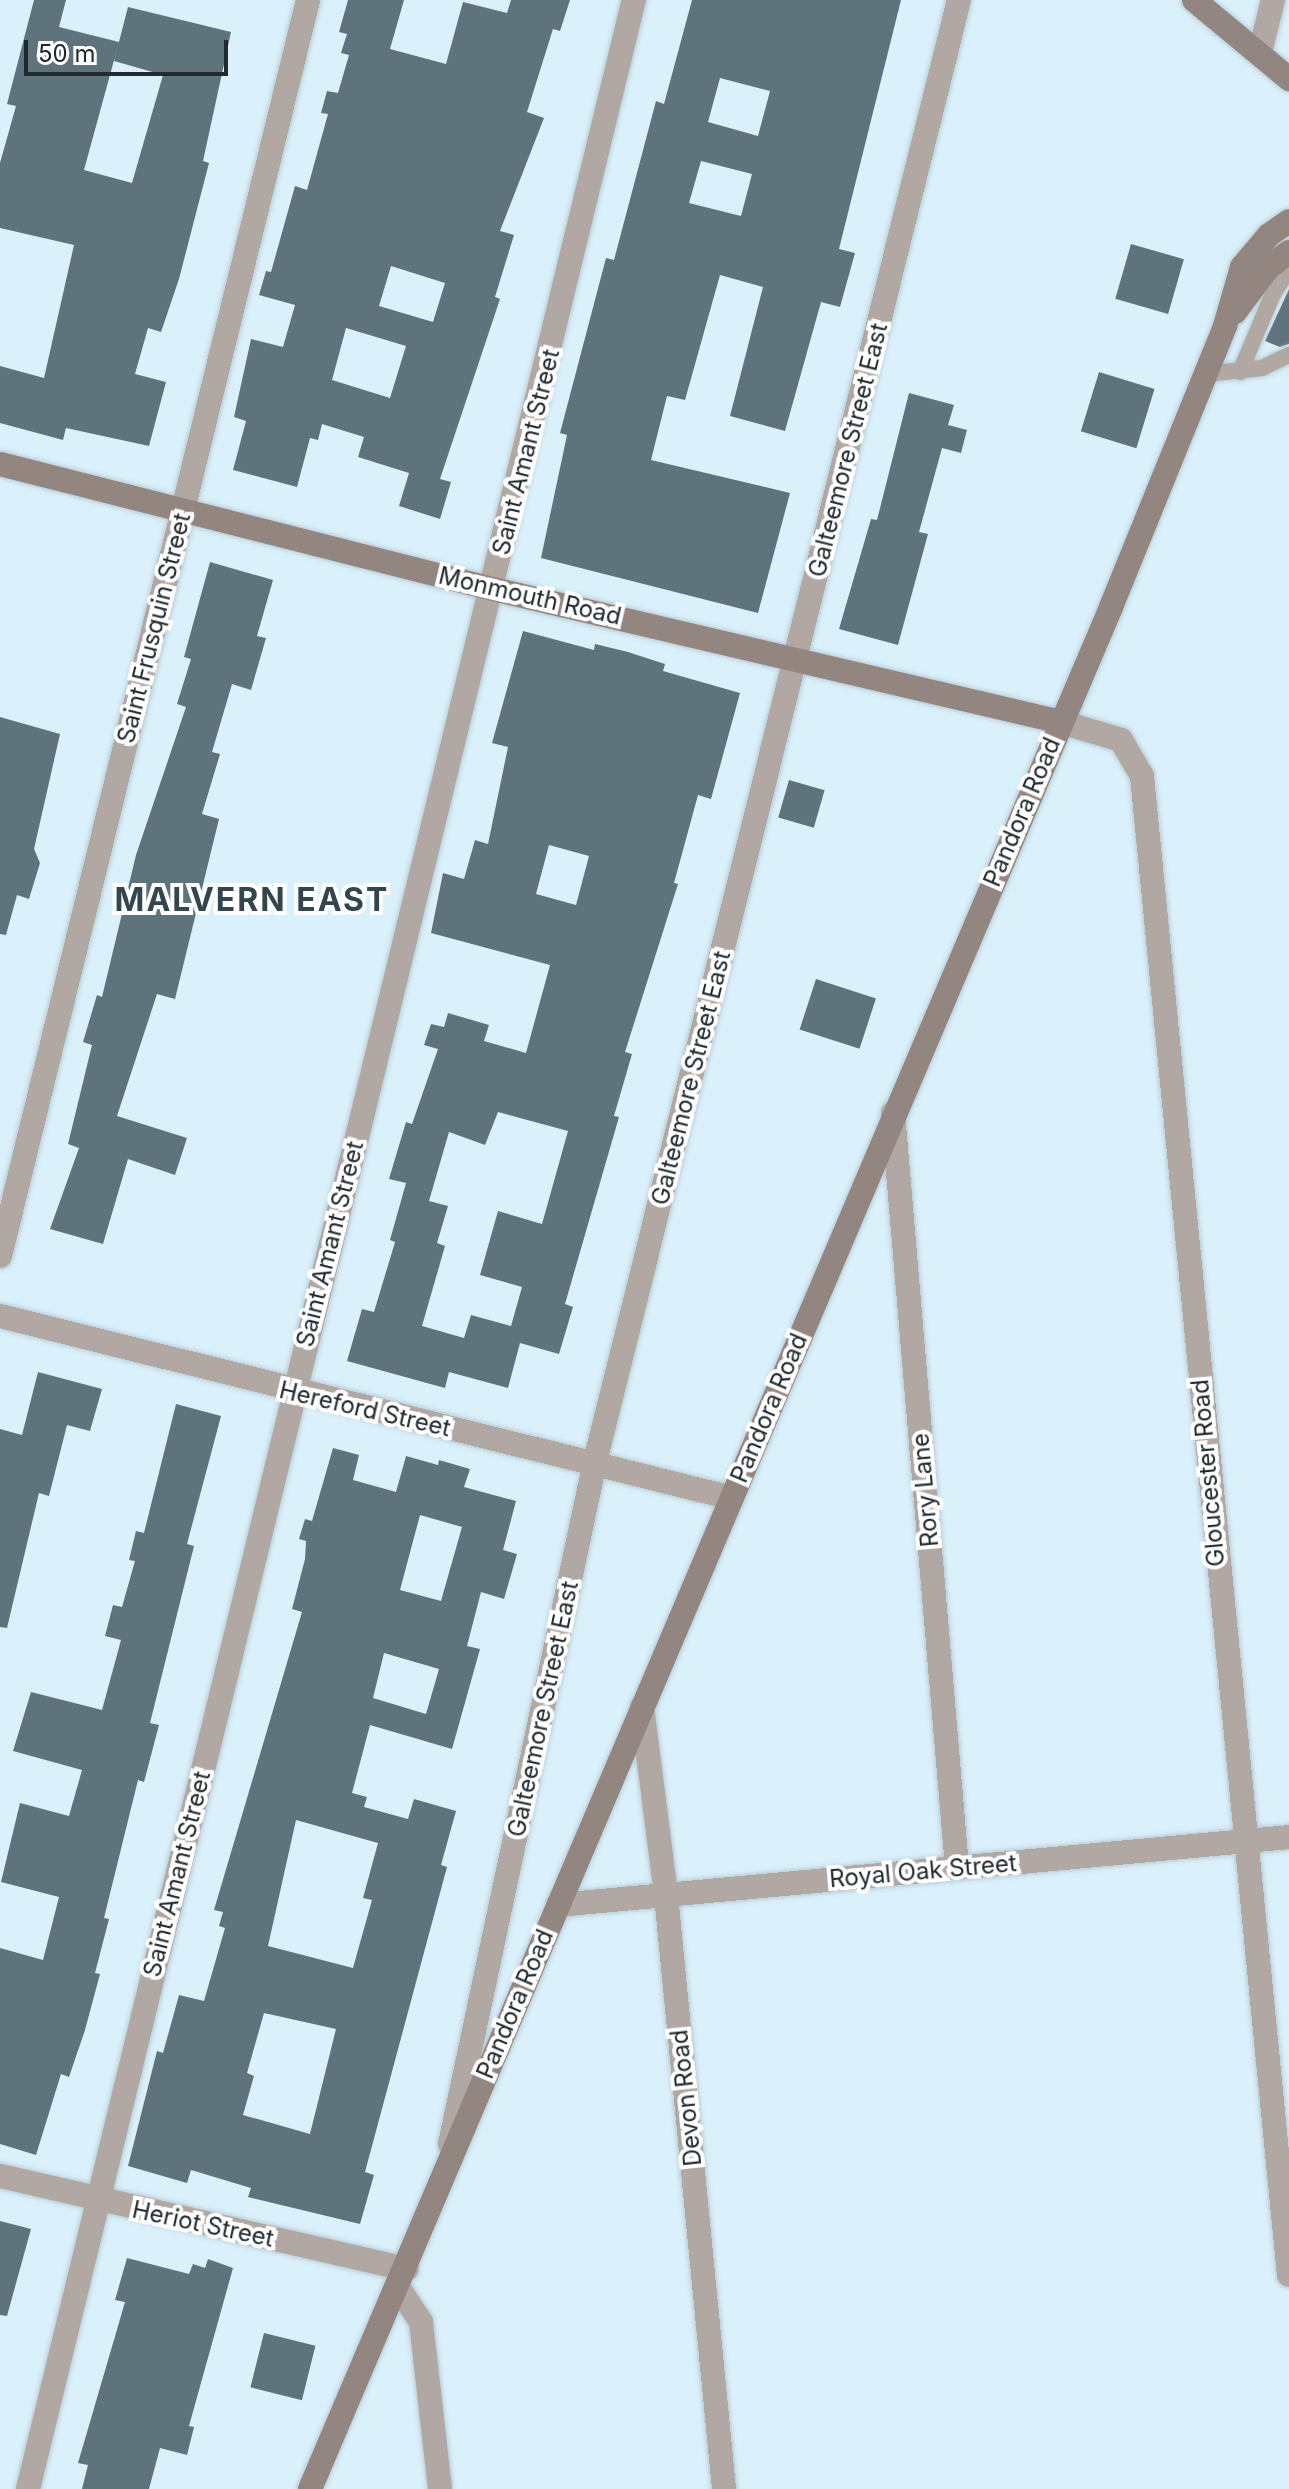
<!DOCTYPE html>
<html>
<head>
<meta charset="utf-8">
<style>
	body { margin:0 }
	#map { position:relative; width:1289px; height:2489px; overflow:hidden; background:#daf0fb; font-family:Inter,sans-serif }
	div>[style] { position:absolute }
	[style*='--x'] { left:calc(var(--x)*1px); top:calc(var(--y)*1px); width:calc(var(--w)*1px); rotate:calc(var(--a)*1deg) }
	.building>* { inset:0; background:#5f737c; transform-origin:0 0 }
	.roads { filter:drop-shadow(0 0 2px #b9ccd6) drop-shadow(0 0 2px #b9ccd6) }
	.lane>* { height:16px; margin:-8px; padding:0 8px; transform-origin:8px; border-radius:8px; background:#b1a7a3 }
	.street>* { height:24px; margin:-12px; padding:0 12px; transform-origin:12px; border-radius:12px; background:#b1a7a3 }
	.secondary>* { height:24px; margin:-12px; padding:0 12px; transform-origin:12px; border-radius:12px; background:#938580 }
	span { translate:-50% -50%; white-space:nowrap; text-align:center; line-height:1.15; -webkit-text-stroke:8px #fff; paint-order:stroke }
	.street-label { font-size:24px; color:#212a2e }
	.district-label { font-size:32px; color:#33464f; font-weight:700; letter-spacing:2px }
	.scale { position:absolute; left:24px; top:40px; width:204px; height:36px; box-sizing:border-box; border:4px solid #212a2e; border-top:0; padding-left:10px; font-size:24px; line-height:28px; white-space:nowrap; color:#212a2e; -webkit-text-stroke:6px #fff; paint-order:stroke }
</style>
</head>
<body>
<div id="map">
	<div class="building">
		<div style="clip-path:polygon(34px 0,66px 0,59px 27px,119px 42px,84px 170px,132px 183px,163px 75px,114px 61px,128px 7px,231px 32px,203px 161px,209px 163px,179px 279px,161px 332px,148px 328px,135px 374px,166px 382px,149px 446px,66px 428px,63px 440px,0 423px,0 366px,44px 378px,74px 245px,0 228px,0 163px,16px 106px,7px 104px)"></div>
		<div style="clip-path:polygon(evenodd,348px 0,404px 0,390px 49px,446px 64px,463px 2px,507px 13px,511px 0,570px 0,560px 31px,553px 29px,527px 112px,544px 118px,500px 231px,514px 235px,495px 297px,500px 299px,440px 479px,451px 482px,440px 519px,399px 506px,409px 473px,358px 457px,364px 437px,322px 424px,318px 440px,310px 438px,297px 487px,233px 470px,246px 421px,234px 417px,251px 339px,283px 347px,295px 305px,259px 295px,266px 271px,271px 272px,295px 186px,307px 190px,328px 114px,321px 113px,327px 91px,338px 93px,349px 55px,341px 53px,347px 34px,339px 32px,348px 0,391px 266px,445px 283px,433px 322px,379px 306px,391px 266px,348px 0,346px 328px,406px 346px,390px 398px,332px 380px,346px 328px)"></div>
		<div style="clip-path:polygon(evenodd,692px 0,901px 0,839px 249px,855px 253px,840px 307px,821px 302px,785px 431px,730px 416px,763px 287px,720px 275px,685px 400px,667px 396px,651px 460px,790px 493px,758px 613px,541px 558px,567px 435px,560px 433px,606px 258px,614px 260px,656px 101px,664px 104px,692px 0,720px 78px,770px 91px,758px 136px,708px 122px,720px 78px,692px 0,701px 161px,752px 174px,741px 216px,689px 203px,701px 161px)"></div>
		<div style="left:1131px;top:244px;width:55px;height:57px;rotate:16deg"></div>
		<div style="clip-path:polygon(1289px 289px,1289px 344px,1280px 347px,1265px 341px)"></div>
		<div style="left:1099px;top:372px;width:58px;height:62px;rotate:17deg"></div>
		<div style="clip-path:polygon(909px 393px,954px 405px,948px 425px,967px 430px,961px 453px,942px 448px,919px 532px,928px 534px,898px 645px,839px 629px,871px 519px,877px 520px)"></div>
		<div style="clip-path:polygon(210px 562px,273px 580px,257px 636px,266px 638px,251px 690px,232px 684px,212px 752px,220px 754px,202px 814px,219px 819px,175px 999px,157px 994px,117px 1116px,187px 1138px,175px 1175px,128px 1159px,103px 1244px,50px 1229px,79px 1148px,68px 1144px,92px 1045px,83px 1042px,97px 995px,102px 997px,136px 855px,186px 707px,177px 704px,191px 659px,184px 657px)"></div>
		<div style="clip-path:polygon(evenodd,523px 631px,594px 650px,595px 644px,628px 652px,665px 664px,663px 671px,740px 693px,711px 799px,698px 795px,674px 883px,678px 884px,625px 1052px,632px 1054px,614px 1116px,619px 1117px,565px 1304px,573px 1307px,559px 1354px,520px 1343px,508px 1388px,449px 1372px,445px 1388px,347px 1361px,362px 1309px,374px 1312px,395px 1242px,390px 1240px,406px 1183px,389px 1179px,406px 1122px,412px 1124px,438px 1049px,424px 1045px,431px 1024px,444px 1027px,448px 1013px,489px 1025px,484px 1041px,526px 1053px,550px 965px,431px 933px,443px 873px,464px 879px,475px 840px,488px 844px,508px 747px,492px 743px,523px 631px,549px 845px,589px 856px,576px 905px,536px 894px,549px 845px,523px 631px,498px 1112px,568px 1131px,542px 1224px,498px 1211px,480px 1275px,522px 1287px,511px 1326px,471px 1315px,464px 1338px,422px 1326px,445px 1246px,437px 1243px,448px 1206px,429px 1201px,449px 1132px,485px 1145px,498px 1112px)"></div>
		<div style="clip-path:polygon(0 717px,60px 734px,34px 849px,40px 863px,29px 899px,17px 895px,6px 935px,0 934px)"></div>
		<div style="left:789px;top:780px;width:37px;height:39px;rotate:16deg"></div>
		<div style="left:816px;top:979px;width:63px;height:53px;rotate:18deg"></div>
		<div style="clip-path:polygon(38px 1372px,102px 1389px,90px 1431px,67px 1425px,49px 1496px,39px 1493px,7px 1628px,0 1627px,0 1429px,22px 1435px)"></div>
		<div style="clip-path:polygon(176px 1404px,221px 1416px,187px 1544px,194px 1546px,150px 1723px,159px 1725px,144px 1782px,138px 1780px,104px 1918px,109px 1919px,95px 1973px,100px 1974px,85px 2030px,69px 2077px,61px 2074px,36px 2155px,0 2144px,0 1948px,43px 1960px,59px 1897px,1px 1882px,20px 1803px,69px 1816px,82px 1770px,13px 1751px,31px 1692px,102px 1710px,121px 1640px,105px 1636px,113px 1605px,122px 1607px,135px 1561px,129px 1560px,136px 1531px,144px 1533px)"></div>
		<div style="clip-path:polygon(evenodd,333px 1448px,359px 1455px,353px 1480px,396px 1492px,406px 1456px,438px 1465px,439px 1460px,470px 1469px,464px 1487px,516px 1501px,503px 1550px,517px 1554px,504px 1599px,481px 1592px,467px 1646px,480px 1649px,452px 1749px,370px 1725px,352px 1793px,367px 1797px,364px 1807px,408px 1819px,414px 1799px,456px 1811px,441px 1865px,447px 1867px,365px 2172px,374px 2175px,360px 2224px,248px 2197px,251px 2188px,191px 2170px,187px 2183px,128px 2166px,157px 2051px,163px 2053px,179px 1995px,204px 2001px,225px 1928px,219px 1926px,223px 1912px,214px 1910px,302px 1612px,292px 1609px,305px 1559px,306px 1541px,299px 1539px,305px 1519px,312px 1521px,333px 1448px,420px 1515px,462px 1527px,441px 1601px,400px 1590px,420px 1515px,333px 1448px,384px 1653px,439px 1669px,426px 1714px,373px 1698px,384px 1653px,333px 1448px,296px 1820px,378px 1843px,363px 1898px,372px 1900px,353px 1968px,268px 1946px,296px 1820px,333px 1448px,264px 2013px,336px 2029px,310px 2134px,243px 2115px,254px 2076px,247px 2073px,264px 2013px)"></div>
		<div style="clip-path:polygon(0 2221px,31px 2229px,7px 2316px,0 2315px)"></div>
		<div style="clip-path:polygon(127px 2258px,189px 2274px,193px 2264px,205px 2268px,208px 2259px,233px 2268px,189px 2426px,194px 2427px,187px 2455px,160px 2448px,149px 2489px,82px 2489px,88px 2465px,78px 2463px,125px 2302px,115px 2300px)"></div>
		<div style="left:264px;top:2333px;width:53px;height:56px;rotate:14deg"></div>
	</div>
	<div class="roads">
		<div class="lane">
			<div style="--x:1240;--y:372;--w:85;--a:-67.1"></div>
			<div style="--x:1273;--y:294;--w:30;--a:-57"></div>
			<div style="--x:1205;--y:374;--w:57;--a:-6"></div>
			<div style="--x:1262;--y:368;--w:30;--a:-26"></div>
		</div>
		<div class="street">
			<div style="--x:1260;--y:52;--w:54;--a:-76"></div>
			<div style="--x:1061;--y:722;--w:63;--a:16.7"></div>
			<div style="--x:1121;--y:740;--w:42;--a:59.7"></div>
			<div style="--x:1142;--y:776;--w:1506;--a:84.4"></div>
			<div style="--x:893;--y:1113;--w:757;--a:85.15"></div>
			<div style="--x:0;--y:1256;--w:1293;--a:-76.22"></div>
			<div style="--x:0;--y:1316;--w:754;--a:13.96"></div>
			<div style="--x:642;--y:1707;--w:190;--a:82.7"></div>
			<div style="--x:666;--y:1895;--w:597;--a:84.42"></div>
			<div style="--x:558;--y:1905;--w:734;--a:-5.31"></div>
			<div style="--x:450;--y:2144;--w:697;--a:-78"></div>
			<div style="--x:595;--y:1462;--w:1507;--a:-76.02"></div>
			<div style="--x:0;--y:2176;--w:417;--a:12.9"></div>
			<div style="--x:398;--y:2287;--w:42;--a:56.7"></div>
			<div style="--x:421;--y:2322;--w:168;--a:83.5"></div>
			<div style="--x:28;--y:2489;--w:2562;--a:-76.32"></div>
		</div>
		<div class="secondary">
			<div style="--x:1194;--y:0;--w:124;--a:39.7"></div>
			<div style="--x:1235;--y:312;--w:54;--a:-53.3"></div>
			<div style="--x:1267;--y:269;--w:28;--a:-38"></div>
			<div style="--x:0;--y:464;--w:509;--a:14.23"></div>
			<div style="--x:493;--y:589;--w:583;--a:13.18"></div>
			<div style="--x:310;--y:2489;--w:2045;--a:-66.94"></div>
			<div style="--x:1111;--y:607;--w:303;--a:-67.9"></div>
			<div style="--x:1225;--y:326;--w:61;--a:-73.9"></div>
			<div style="--x:1242;--y:267;--w:42;--a:-49.8"></div>
			<div style="--x:1269;--y:235;--w:24;--a:-35"></div>
		</div>
	</div>
	<div class="street-label">
		<span style="left:848px;top:450px;rotate:-76deg">Galteemore Street East</span>
		<span style="left:526px;top:452px;rotate:-76deg">Saint Amant Street</span>
		<span style="left:530px;top:596px;rotate:13deg">Monmouth Road</span>
		<span style="left:154px;top:628px;rotate:-76deg">Saint Frusquin Street</span>
		<span style="left:1022px;top:812px;rotate:-67deg">Pandora Road</span>
		<span style="left:691px;top:1078px;rotate:-76deg">Galteemore Street East</span>
		<span style="left:330px;top:1244px;rotate:-76deg">Saint Amant Street</span>
		<span style="left:769px;top:1408px;rotate:-67deg">Pandora Road</span>
		<span style="left:365px;top:1409px;rotate:13deg">Hereford Street</span>
		<span style="left:1208px;top:1473px;rotate:-95deg">Gloucester Road</span>
		<span style="left:925px;top:1490px;rotate:-95deg">Rory Lane</span>
		<span style="left:543px;top:1709px;rotate:-78deg">Galteemore Street East</span>
		<span style="left:923px;top:1871px;rotate:-5deg">Royal Oak Street</span>
		<span style="left:177px;top:1874px;rotate:-76deg">Saint Amant Street</span>
		<span style="left:515px;top:2004px;rotate:-67deg">Pandora Road</span>
		<span style="left:686px;top:2098px;rotate:-96deg">Devon Road</span>
		<span style="left:203px;top:2224px;rotate:12deg">Heriot Street</span>
	</div>
	<div class="district-label">
		<span style="left:252px;top:900px">MALVERN EAST</span>
	</div>
	<div class="scale">50 m</div>
</div>
</body>
</html>
